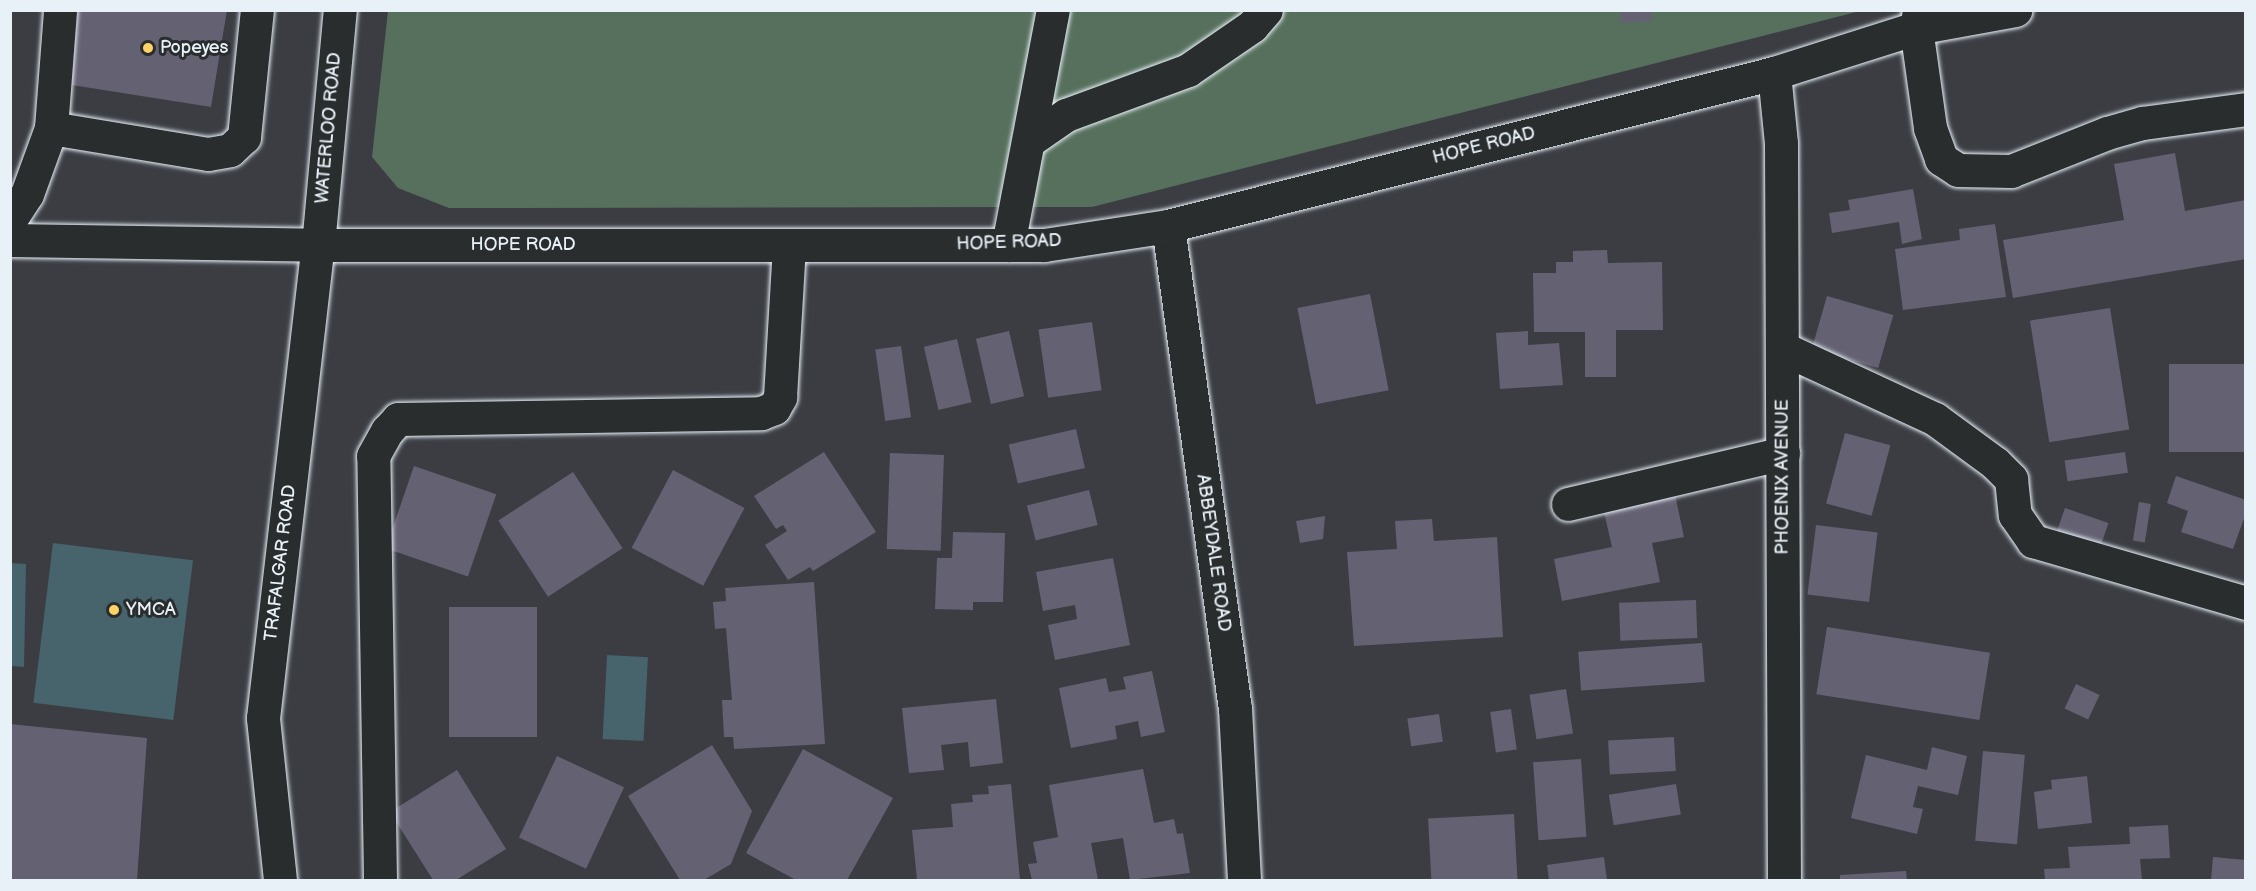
<!DOCTYPE html>
<html>
<head>
<meta charset="utf-8">
<style>
	body { margin:0 }
	#map { position:relative; width:2256px; height:891px; overflow:hidden; background:#3b3d43; font-family:"Balsamiq Sans",sans-serif }
	div>[style] { position:absolute }
	[style*='--x'] { left:calc(var(--x)*1px); top:calc(var(--y)*1px); width:calc(var(--w)*1px); rotate:calc(var(--a)*1deg) }
	.green>* { inset:0; background:#57705d }
	.water>* { inset:0; background:#47636b; transform-origin:0 0 }
	.building>* { inset:0; background:#646173; transform-origin:0 0 }
	.roads { filter:drop-shadow(0 0 2px #e8f1f8) drop-shadow(0 0 2px #e8f1f8) }
	.minor>* { height:33px; margin:-16.5px; padding:0 16.5px; transform-origin:16.5px; border-radius:16.5px; background:#2a2d2e }
	.major>* { height:33px; margin:-16.5px; padding:0 16.5px; transform-origin:16.5px; border-radius:16.5px; background:#2a2d2e }
	.dots>* { width:16px; height:16px; translate:-50% -50%; box-sizing:border-box; border:3px solid #2a2d2e; border-radius:50% }
	span { translate:-50% -50%; white-space:nowrap; text-align:center; line-height:1.15; -webkit-text-stroke:6px #2a2d2e; paint-order:stroke }
	.poi-label { font-size:18px; color:#e8f1f8 }
	.left { translate:0 -50%; text-align:left }
	.street-label { font-size:18px; color:#e8f1f8 }
	.frame { position:absolute; inset:0; border:12px solid #e8f1f8; pointer-events:none }
</style>
</head>
<body>
<div id="map">
	<div class="green">
		<div style="clip-path:polygon(388px 11px,1860px 11px,1092px 207px,449px 208px,398px 188px,372px 157px)"></div>
	</div>
	<div class="water">
		<div style="left:53px;top:543px;width:141px;height:161px;rotate:7deg"></div>
		<div style="clip-path:polygon(11px 563px,26px 564px,24px 667px,11px 666px)"></div>
		<div style="left:607px;top:655px;width:41px;height:84px;rotate:3deg"></div>
	</div>
	<div class="building">
		<div style="clip-path:polygon(78px 10px,227px 10px,211px 107px,72px 85px)"></div>
		<div style="clip-path:polygon(1620px 10px,1651px 10px,1652px 21px,1621px 23px)"></div>
		<div style="clip-path:polygon(2175px 153px,2185px 211px,2246px 200px,2246px 259px,2013px 298px,2003px 240px,2124px 220px,2114px 164px)"></div>
		<div style="clip-path:polygon(1913px 189px,1922px 239px,1902px 244px,1899px 222px,1832px 233px,1829px 213px,1850px 210px,1848px 200px)"></div>
		<div style="clip-path:polygon(1995px 224px,2006px 297px,1903px 310px,1895px 249px,1960px 240px,1959px 229px)"></div>
		<div style="clip-path:polygon(1607px 250px,1608px 263px,1662px 262px,1663px 330px,1616px 330px,1616px 377px,1585px 377px,1585px 332px,1534px 332px,1533px 273px,1556px 273px,1556px 262px,1573px 262px,1573px 251px)"></div>
		<div style="left:1370px;top:294px;width:98px;height:74px;rotate:79deg"></div>
		<div style="left:1827px;top:296px;width:69px;height:55px;rotate:16deg"></div>
		<div style="left:2110px;top:308px;width:123px;height:81px;rotate:81deg"></div>
		<div style="left:1092px;top:322px;width:69px;height:54px;rotate:82deg"></div>
		<div style="left:1009px;top:331px;width:67px;height:34px;rotate:77deg"></div>
		<div style="clip-path:polygon(1528px 331px,1528px 345px,1559px 343px,1563px 385px,1500px 389px,1496px 333px)"></div>
		<div style="left:957px;top:339px;width:65px;height:34px;rotate:77deg"></div>
		<div style="left:901px;top:346px;width:72px;height:26px;rotate:82deg"></div>
		<div style="left:2246px;top:364px;width:88px;height:77px;rotate:90deg"></div>
		<div style="left:1076px;top:429px;width:40px;height:69px;rotate:77deg"></div>
		<div style="left:1845px;top:433px;width:47px;height:73px;rotate:15deg"></div>
		<div style="clip-path:polygon(824px 452px,876px 532px,813px 571px,810px 567px,788px 580px,765px 545px,787px 531px,783px 525px,776px 529px,754px 496px)"></div>
		<div style="left:2125px;top:452px;width:21px;height:61px;rotate:82deg"></div>
		<div style="left:890px;top:453px;width:54px;height:96px;rotate:2deg"></div>
		<div style="left:414px;top:466px;width:87px;height:87px;rotate:19deg"></div>
		<div style="left:673px;top:470px;width:81px;height:88px;rotate:28deg"></div>
		<div style="left:573px;top:472px;width:91px;height:89px;rotate:57deg"></div>
		<div style="clip-path:polygon(2176px 476px,2246px 500px,2246px 513px,2233px 549px,2181px 532px,2188px 511px,2167px 503px)"></div>
		<div style="clip-path:polygon(1673px 485px,1684px 537px,1652px 543px,1660px 582px,1562px 601px,1554px 559px,1612px 547px,1601px 499px)"></div>
		<div style="left:1089px;top:490px;width:36px;height:64px;rotate:76deg"></div>
		<div style="left:2139px;top:502px;width:12px;height:39px;rotate:9deg"></div>
		<div style="left:2065px;top:508px;width:46px;height:26px;rotate:19deg"></div>
		<div style="clip-path:polygon(1325px 516px,1323px 539px,1300px 543px,1296px 521px)"></div>
		<div style="clip-path:polygon(1432px 519px,1434px 541px,1497px 537px,1503px 637px,1354px 646px,1347px 552px,1397px 549px,1395px 521px)"></div>
		<div style="left:1816px;top:525px;width:62px;height:70px;rotate:7deg"></div>
		<div style="clip-path:polygon(953px 532px,1005px 533px,1003px 602px,973px 602px,973px 610px,935px 609px,937px 558px,952px 558px)"></div>
		<div style="clip-path:polygon(1113px 558px,1130px 645px,1055px 660px,1048px 625px,1077px 619px,1075px 605px,1043px 611px,1036px 572px)"></div>
		<div style="clip-path:polygon(814px 582px,825px 744px,734px 749px,733px 737px,724px 737px,722px 700px,732px 700px,726px 628px,715px 629px,713px 602px,726px 601px,725px 588px)"></div>
		<div style="left:1696px;top:600px;width:38px;height:77px;rotate:88deg"></div>
		<div style="left:449px;top:607px;width:88px;height:130px"></div>
		<div style="left:1827px;top:627px;width:165px;height:68px;rotate:9deg"></div>
		<div style="left:1702px;top:643px;width:39px;height:124px;rotate:86deg"></div>
		<div style="clip-path:polygon(1152px 671px,1165px 732px,1141px 737px,1138px 721px,1115px 726px,1117px 739px,1071px 748px,1059px 688px,1106px 678px,1109px 692px,1126px 689px,1123px 677px)"></div>
		<div style="left:2076px;top:684px;width:26px;height:27px;rotate:25deg"></div>
		<div style="left:1566px;top:689px;width:45px;height:37px;rotate:81deg"></div>
		<div style="clip-path:polygon(996px 699px,1003px 763px,970px 767px,968px 742px,941px 745px,944px 770px,909px 773px,902px 708px)"></div>
		<div style="left:1511px;top:709px;width:41px;height:21px;rotate:82deg"></div>
		<div style="left:1439px;top:714px;width:28px;height:32px;rotate:82deg"></div>
		<div style="clip-path:polygon(10px 724px,147px 738px,137px 880px,10px 880px)"></div>
		<div style="left:1674px;top:737px;width:34px;height:66px;rotate:87deg"></div>
		<div style="clip-path:polygon(712px 745px,752px 811px,731px 864px,704px 880px,680px 880px,628px 796px)"></div>
		<div style="clip-path:polygon(1932px 747px,1967px 756px,1958px 795px,1918px 786px,1913px 807px,1923px 809px,1917px 834px,1851px 818px,1866px 755px,1927px 770px)"></div>
		<div style="clip-path:polygon(803px 749px,893px 798px,847px 880px,796px 880px,746px 853px)"></div>
		<div style="left:1983px;top:751px;width:42px;height:90px;rotate:5deg"></div>
		<div style="left:557px;top:756px;width:74px;height:90px;rotate:25deg"></div>
		<div style="left:1581px;top:759px;width:78px;height:48px;rotate:86deg"></div>
		<div style="clip-path:polygon(1143px 769px,1154px 823px,1174px 819px,1177px 834px,1183px 833px,1190px 873px,1130px 880px,1123px 838px,1091px 843px,1098px 880px,1032px 880px,1028px 864px,1037px 863px,1033px 842px,1058px 837px,1049px 785px)"></div>
		<div style="clip-path:polygon(457px 770px,506px 849px,456px 880px,433px 880px,390px 812px)"></div>
		<div style="clip-path:polygon(2087px 776px,2092px 823px,2038px 829px,2034px 792px,2052px 789px,2051px 780px)"></div>
		<div style="clip-path:polygon(1011px 784px,1020px 880px,917px 880px,912px 830px,953px 827px,951px 804px,973px 802px,972px 795px,989px 794px,988px 786px)"></div>
		<div style="left:1676px;top:784px;width:31px;height:68px;rotate:81deg"></div>
		<div style="left:1514px;top:814px;width:66px;height:86px;rotate:87deg"></div>
		<div style="clip-path:polygon(2168px 825px,2170px 858px,2140px 859px,2142px 880px,2045px 880px,2044px 869px,2070px 868px,2068px 847px,2130px 844px,2129px 827px)"></div>
		<div style="clip-path:polygon(1604px 857px,1607px 880px,1549px 880px,1547px 865px)"></div>
		<div style="clip-path:polygon(2213px 857px,2246px 860px,2246px 880px,2211px 880px)"></div>
		<div style="clip-path:polygon(1906px 871px,1907px 880px,1840px 880px,1840px 875px)"></div>
	</div>
	<div class="roads">
		<div class="minor">
			<div style="--x:1919;--y:10;--w:18;--a:99"></div>
			<div style="--x:1916;--y:28;--w:101;--a:82"></div>
			<div style="--x:1930;--y:128;--w:33;--a:70"></div>
			<div style="--x:1941;--y:159;--w:20;--a:33"></div>
			<div style="--x:1958;--y:170;--w:53;--a:1.1"></div>
			<div style="--x:2011;--y:171;--w:103;--a:-21.6"></div>
			<div style="--x:2107;--y:133;--w:37;--a:-16"></div>
			<div style="--x:2143;--y:123;--w:104;--a:-7.7"></div>
			<div style="--x:1774;--y:73;--w:70;--a:84.3"></div>
			<div style="--x:1781;--y:143;--w:737;--a:89.77"></div>
			<div style="--x:51;--y:128;--w:159;--a:9.4"></div>
			<div style="--x:208;--y:154;--w:22;--a:-10"></div>
			<div style="--x:230;--y:150;--w:19;--a:-43"></div>
			<div style="--x:244;--y:137;--w:128;--a:-84.2"></div>
			<div style="--x:1030;--y:140;--w:44;--a:-34.8"></div>
			<div style="--x:1066;--y:115;--w:130;--a:-20.2"></div>
			<div style="--x:1188;--y:70;--w:78;--a:-34.5"></div>
			<div style="--x:1252;--y:26;--w:21;--a:-49"></div>
			<div style="--x:10;--y:220;--w:31;--a:-57"></div>
			<div style="--x:27;--y:194;--w:70;--a:-70"></div>
			<div style="--x:51;--y:128;--w:118;--a:-85.6"></div>
			<div style="--x:1168;--y:226;--w:487;--a:82.1"></div>
			<div style="--x:1235;--y:708;--w:172;--a:87"></div>
			<div style="--x:1008;--y:245;--w:239;--a:-79.2"></div>
			<div style="--x:1782;--y:348;--w:169;--a:24.9"></div>
			<div style="--x:1935;--y:419;--w:74;--a:36.3"></div>
			<div style="--x:1995;--y:463;--w:23;--a:45"></div>
			<div style="--x:2011;--y:479;--w:36;--a:84"></div>
			<div style="--x:2015;--y:515;--w:32;--a:55"></div>
			<div style="--x:2033;--y:541;--w:222;--a:16.2"></div>
			<div style="--x:1568;--y:504;--w:221;--a:-13.3"></div>
			<div style="--x:380;--y:880;--w:424;--a:-90.9"></div>
			<div style="--x:373;--y:456;--w:29;--a:-61"></div>
			<div style="--x:387;--y:431;--w:16;--a:-47"></div>
			<div style="--x:398;--y:419;--w:363;--a:-0.9"></div>
			<div style="--x:761;--y:413;--w:14;--a:-21"></div>
			<div style="--x:774;--y:408;--w:13;--a:-61"></div>
			<div style="--x:780;--y:397;--w:152;--a:-86.6"></div>
		</div>
		<div class="major">
			<div style="--x:10;--y:240;--w:308;--a:0.9"></div>
			<div style="--x:318;--y:245;--w:726;--a:0"></div>
			<div style="--x:1044;--y:245;--w:125;--a:-8.7"></div>
			<div style="--x:1168;--y:226;--w:625;--a:-14.17"></div>
			<div style="--x:1774;--y:73;--w:149;--a:-17.6"></div>
			<div style="--x:1916;--y:28;--w:101;--a:-10.3"></div>
			<div style="--x:280;--y:880;--w:163;--a:-96"></div>
			<div style="--x:263;--y:718;--w:476;--a:-83.4"></div>
			<div style="--x:318;--y:245;--w:236;--a:-84.7"></div>
		</div>
	</div>
	<div class="dots">
		<div style="left:148px;top:48px;background:#ffd166"></div>
		<div style="left:114px;top:610px;background:#ffd166"></div>
	</div>
	<div class="poi-label">
		<span class="left" style="left:160px;top:48px">Popeyes</span>
		<span class="left" style="left:126px;top:610px">YMCA</span>
	</div>
	<div class="street-label">
		<span style="left:329px;top:128px;rotate:-85deg">WATERLOO ROAD</span>
		<span style="left:1484px;top:146px;rotate:-14deg">HOPE ROAD</span>
		<span style="left:1009px;top:243px;rotate:-2deg">HOPE ROAD</span>
		<span style="left:523px;top:245px">HOPE ROAD</span>
		<span style="left:1783px;top:477px;rotate:-90deg">PHOENIX AVENUE</span>
		<span style="left:1213px;top:553px;rotate:82deg">ABBEYDALE ROAD</span>
		<span style="left:281px;top:563px;rotate:-83deg">TRAFALGAR ROAD</span>
	</div>
	<div class="frame"></div>
</div>
</body>
</html>
